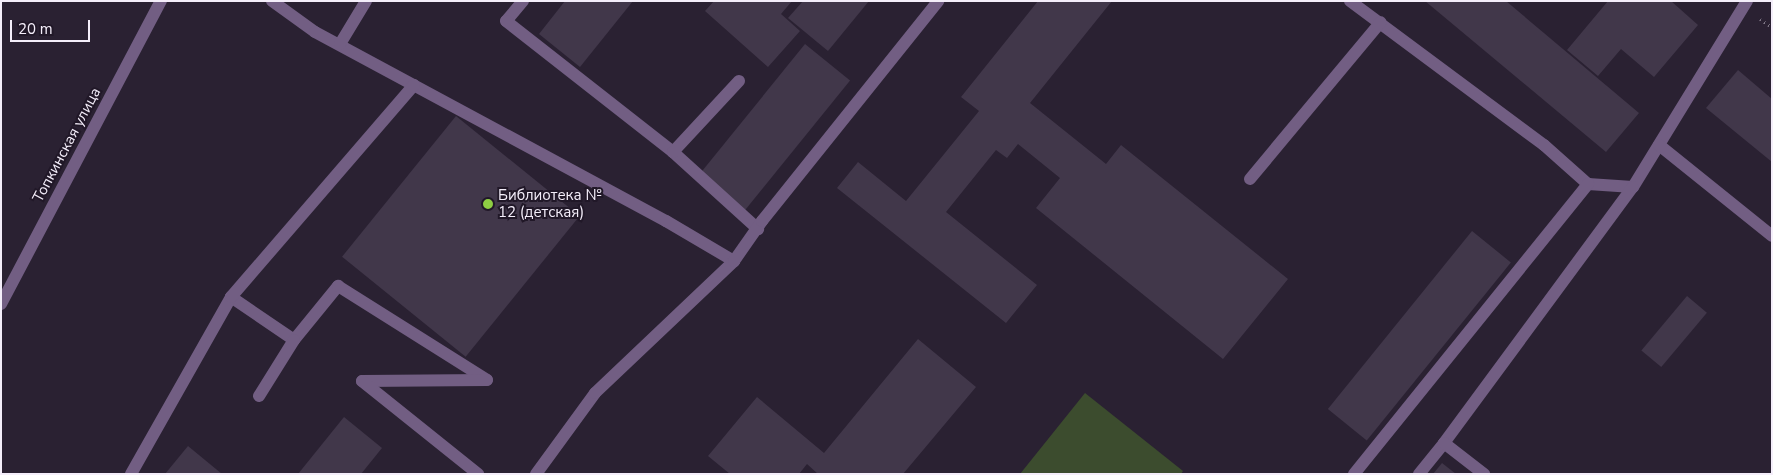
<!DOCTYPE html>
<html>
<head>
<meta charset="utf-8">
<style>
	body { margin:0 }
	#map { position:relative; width:1773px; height:475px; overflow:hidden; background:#2a2132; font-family:"Nunito Sans",sans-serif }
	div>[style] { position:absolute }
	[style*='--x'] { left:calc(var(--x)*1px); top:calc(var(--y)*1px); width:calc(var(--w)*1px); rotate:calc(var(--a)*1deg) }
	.green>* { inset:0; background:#3c4c2e }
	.building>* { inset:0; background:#41374a; transform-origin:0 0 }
	.path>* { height:3px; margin-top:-1.5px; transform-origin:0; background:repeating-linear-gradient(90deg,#7e7685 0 1px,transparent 0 5px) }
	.lane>* { height:12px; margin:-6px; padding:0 6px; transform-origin:6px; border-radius:6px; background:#725e83 }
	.street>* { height:12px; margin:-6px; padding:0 6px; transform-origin:6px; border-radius:6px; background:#725e83 }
	.dots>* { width:14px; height:14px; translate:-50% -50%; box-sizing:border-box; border:2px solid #211828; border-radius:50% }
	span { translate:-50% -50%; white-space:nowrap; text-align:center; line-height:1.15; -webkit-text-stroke:4px #211828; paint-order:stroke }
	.street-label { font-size:15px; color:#f4eefa }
	.poi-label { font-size:15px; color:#f4eefa }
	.left { translate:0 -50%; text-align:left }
	.frame { position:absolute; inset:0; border:2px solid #f4eefa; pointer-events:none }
	.scale { position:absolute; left:10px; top:20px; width:80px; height:22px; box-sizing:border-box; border:2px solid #f4eefa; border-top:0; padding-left:6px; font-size:15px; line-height:18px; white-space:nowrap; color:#f4eefa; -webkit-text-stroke:4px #211828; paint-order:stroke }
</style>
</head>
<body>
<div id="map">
	<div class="green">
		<div style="clip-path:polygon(1085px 393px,1183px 471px,1181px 474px,1020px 474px)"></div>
	</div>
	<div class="building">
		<div style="clip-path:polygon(565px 1px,633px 1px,580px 67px,539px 34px)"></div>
		<div style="clip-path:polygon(714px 1px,792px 1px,781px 14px,800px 31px,768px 67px,705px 11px)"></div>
		<div style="clip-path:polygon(803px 1px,869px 1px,828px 51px,788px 18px)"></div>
		<div style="clip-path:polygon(1038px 1px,1112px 1px,1030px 103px,1106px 164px,1121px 145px,1288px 279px,1223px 359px,1036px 208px,1060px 178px,1018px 144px,1007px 158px,996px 150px,946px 212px,1037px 285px,1006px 323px,837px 188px,858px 162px,906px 201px,979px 111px,961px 97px)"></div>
		<div style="clip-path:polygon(1425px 1px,1506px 1px,1639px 113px,1606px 152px)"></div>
		<div style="clip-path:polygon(1608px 1px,1671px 1px,1698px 25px,1654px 77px,1621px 49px,1598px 76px,1567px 50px)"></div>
		<div style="left:805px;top:44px;width:58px;height:167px;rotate:39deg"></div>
		<div style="clip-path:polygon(1738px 70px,1772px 99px,1772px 162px,1706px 108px)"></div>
		<div style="left:456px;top:116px;width:159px;height:181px;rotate:39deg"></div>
		<div style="left:1472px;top:231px;width:50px;height:229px;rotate:39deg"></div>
		<div style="left:1687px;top:296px;width:26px;height:71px;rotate:40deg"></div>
		<div style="clip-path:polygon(918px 339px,976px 387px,903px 474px,818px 474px,807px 464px,799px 474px,730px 474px,708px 456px,757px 397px,824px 453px)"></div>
		<div style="clip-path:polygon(344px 417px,382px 448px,361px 474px,298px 474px)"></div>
		<div style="clip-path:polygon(188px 446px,222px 474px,165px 474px)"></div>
		<div style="clip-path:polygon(1442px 463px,1456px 474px,1433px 474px)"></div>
	</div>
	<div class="path">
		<div style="--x:1760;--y:19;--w:14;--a:34"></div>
	</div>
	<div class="lane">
		<div style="--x:272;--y:1;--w:53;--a:35.8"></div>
		<div style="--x:315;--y:32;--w:399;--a:28.3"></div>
		<div style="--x:666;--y:221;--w:79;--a:30.5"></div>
		<div style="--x:523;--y:1;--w:26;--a:130"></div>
		<div style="--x:506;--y:21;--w:212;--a:38.1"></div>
		<div style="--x:673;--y:152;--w:115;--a:42.2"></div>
		<div style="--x:1350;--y:1;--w:242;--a:36.6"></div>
		<div style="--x:1544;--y:145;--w:59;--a:41.6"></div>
		<div style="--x:1588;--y:184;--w:45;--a:3.8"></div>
		<div style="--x:1633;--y:187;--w:218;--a:-58.5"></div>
		<div style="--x:340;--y:44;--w:50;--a:-58.8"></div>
		<div style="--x:1659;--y:145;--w:145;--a:38.8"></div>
		<div style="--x:673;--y:152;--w:97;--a:-47.1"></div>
		<div style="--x:1250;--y:179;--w:204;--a:-50.2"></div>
		<div style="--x:231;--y:297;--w:76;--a:34.3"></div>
		<div style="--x:294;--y:340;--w:70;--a:-50.8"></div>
		<div style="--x:338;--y:286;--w:176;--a:32.2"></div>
		<div style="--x:487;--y:380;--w:125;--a:179.5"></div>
		<div style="--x:362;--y:381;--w:149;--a:38.7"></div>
		<div style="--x:259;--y:396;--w:66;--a:-58"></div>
		<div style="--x:1444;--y:443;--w:318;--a:-53.6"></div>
		<div style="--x:131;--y:474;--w:203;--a:-60.5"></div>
		<div style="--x:231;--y:297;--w:280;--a:-49.2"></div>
		<div style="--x:536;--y:474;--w:100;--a:-53.9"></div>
		<div style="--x:595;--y:393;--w:192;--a:-43.5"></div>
		<div style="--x:734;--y:261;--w:49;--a:-55"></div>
		<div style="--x:762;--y:221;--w:282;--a:-51.3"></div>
		<div style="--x:1354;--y:474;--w:373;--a:-51.1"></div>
		<div style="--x:1419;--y:474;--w:40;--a:-51"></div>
		<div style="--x:1444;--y:443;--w:51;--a:37.8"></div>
	</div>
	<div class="street">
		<div style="--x:1;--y:304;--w:343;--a:-62.2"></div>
	</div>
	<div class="dots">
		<div style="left:488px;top:204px;background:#8ecd43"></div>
	</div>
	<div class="street-label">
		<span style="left:67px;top:145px;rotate:-62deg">Топкинская улица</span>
	</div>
	<div class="poi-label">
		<span class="left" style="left:498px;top:204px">Библиотека №<br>12 (детская)</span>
	</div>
	<div class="frame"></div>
	<div class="scale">20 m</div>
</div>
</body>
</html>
